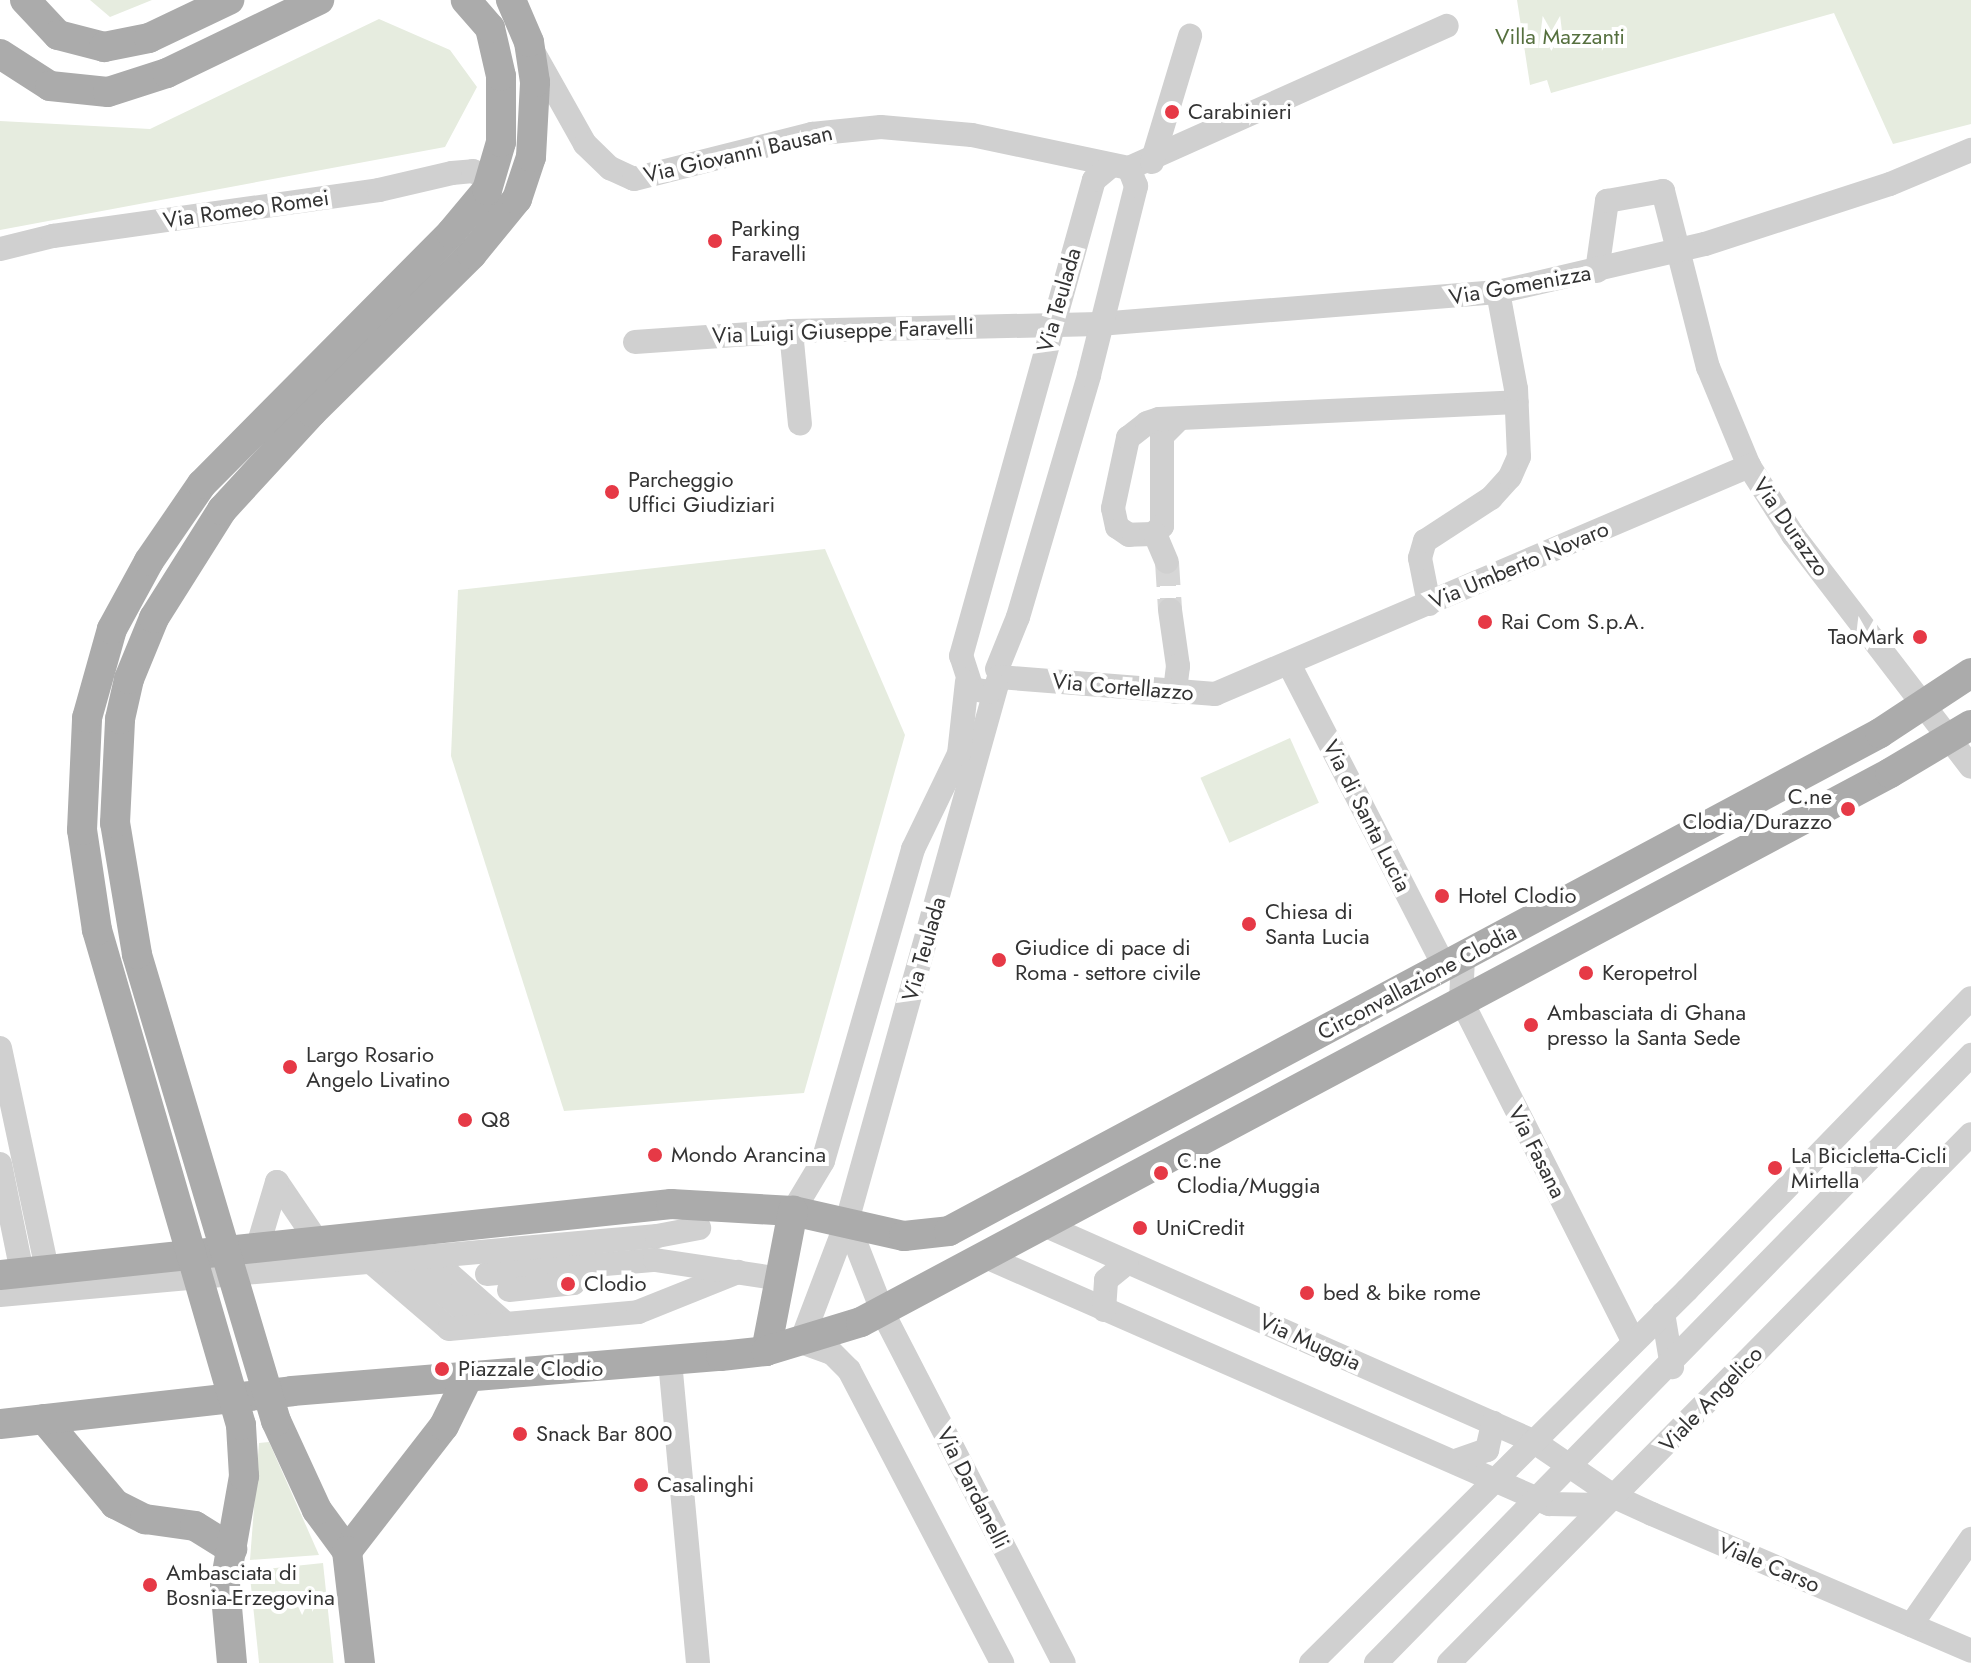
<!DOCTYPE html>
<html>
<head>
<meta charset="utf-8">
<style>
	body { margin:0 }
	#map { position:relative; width:1971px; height:1663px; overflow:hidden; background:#fff; font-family:Jost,sans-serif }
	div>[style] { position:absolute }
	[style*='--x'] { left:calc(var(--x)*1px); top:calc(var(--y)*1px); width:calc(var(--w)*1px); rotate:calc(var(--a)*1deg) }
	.green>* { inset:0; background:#e6ecdf; transform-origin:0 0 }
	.minor-tunnel>* { height:24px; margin-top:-12px; transform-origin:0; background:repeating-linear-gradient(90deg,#d6d6d6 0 24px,transparent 0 36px) }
	.minor>* { height:24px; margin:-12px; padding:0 12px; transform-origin:12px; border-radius:12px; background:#d0d0d0 }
	.major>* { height:30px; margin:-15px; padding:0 15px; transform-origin:15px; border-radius:15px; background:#ababab }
	.dots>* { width:22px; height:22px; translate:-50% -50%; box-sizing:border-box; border:4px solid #fff; border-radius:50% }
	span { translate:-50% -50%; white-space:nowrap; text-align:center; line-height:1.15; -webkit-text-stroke:8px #fff; paint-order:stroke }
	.park-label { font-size:22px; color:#56703f }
	.poi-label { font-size:22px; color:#333 }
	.left { translate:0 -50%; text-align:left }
	.right { translate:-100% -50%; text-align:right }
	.street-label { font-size:22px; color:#333 }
</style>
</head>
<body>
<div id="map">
	<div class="green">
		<div style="clip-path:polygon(90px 0,152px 0,110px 17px)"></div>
		<div style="clip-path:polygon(1517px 0,1971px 0,1971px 124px,1893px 144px,1834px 13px,1551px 93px,1547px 80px,1530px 85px)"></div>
		<div style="clip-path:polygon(379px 19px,450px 50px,477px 87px,445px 147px,0 230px,0 121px,150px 129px)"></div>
		<div style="clip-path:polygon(825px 549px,905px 735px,804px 1093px,564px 1111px,451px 756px,458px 590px)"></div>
		<div style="left:1290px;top:738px;width:71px;height:98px;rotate:66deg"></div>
		<div style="clip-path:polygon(269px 1442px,319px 1555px,250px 1560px,259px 1443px)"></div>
		<div style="left:323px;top:1563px;width:101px;height:74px;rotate:84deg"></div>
	</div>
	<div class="minor-tunnel">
		<div style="--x:1167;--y:562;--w:48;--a:86.4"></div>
	</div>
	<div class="minor">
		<div style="--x:535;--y:55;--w:102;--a:60.7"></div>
		<div style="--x:585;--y:144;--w:35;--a:44"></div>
		<div style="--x:610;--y:168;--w:26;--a:25"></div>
		<div style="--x:634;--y:179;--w:184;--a:-14.2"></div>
		<div style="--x:812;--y:134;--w:69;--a:-5.8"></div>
		<div style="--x:881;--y:127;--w:91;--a:5"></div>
		<div style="--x:972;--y:135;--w:160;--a:11.9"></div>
		<div style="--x:1129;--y:168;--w:348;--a:-24.1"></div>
		<div style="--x:1152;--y:162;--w:132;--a:-73.2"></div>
		<div style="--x:0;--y:249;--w:55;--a:-13.8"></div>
		<div style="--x:53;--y:236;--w:329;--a:-8"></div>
		<div style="--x:379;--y:190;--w:75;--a:-13.1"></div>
		<div style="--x:452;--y:173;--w:21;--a:-5"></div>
		<div style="--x:473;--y:171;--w:20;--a:27"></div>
		<div style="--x:1597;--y:271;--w:71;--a:-81.9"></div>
		<div style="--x:1607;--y:201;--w:57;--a:-10.1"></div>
		<div style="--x:1663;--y:191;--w:182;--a:75.7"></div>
		<div style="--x:1708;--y:367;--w:107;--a:67.5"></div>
		<div style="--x:1749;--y:466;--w:82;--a:57.5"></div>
		<div style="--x:1793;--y:535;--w:292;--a:52.5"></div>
		<div style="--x:791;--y:331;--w:93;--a:84.5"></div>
		<div style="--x:635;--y:342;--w:156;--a:-4"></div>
		<div style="--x:791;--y:331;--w:308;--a:-1.3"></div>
		<div style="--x:1099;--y:324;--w:400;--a:-4.6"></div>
		<div style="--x:1498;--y:292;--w:212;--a:-13.1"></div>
		<div style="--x:1705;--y:244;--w:194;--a:-18"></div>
		<div style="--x:1890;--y:184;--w:88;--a:-22.8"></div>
		<div style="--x:1179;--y:419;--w:24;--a:135"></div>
		<div style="--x:1162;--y:436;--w:90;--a:90"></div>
		<div style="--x:1162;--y:526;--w:12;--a:138"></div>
		<div style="--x:1153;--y:534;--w:24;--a:178"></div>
		<div style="--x:1129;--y:535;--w:14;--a:-146"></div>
		<div style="--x:1117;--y:527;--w:19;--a:-102"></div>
		<div style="--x:1113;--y:508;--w:72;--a:-77.9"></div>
		<div style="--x:1128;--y:438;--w:24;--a:-38"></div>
		<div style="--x:1147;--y:423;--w:13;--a:-18"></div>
		<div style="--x:1159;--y:419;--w:358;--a:-2.7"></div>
		<div style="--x:1155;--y:534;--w:30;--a:67"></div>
		<div style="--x:1429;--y:604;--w:47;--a:-101.1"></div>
		<div style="--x:1420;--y:558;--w:18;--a:-74"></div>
		<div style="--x:1425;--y:541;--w:79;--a:-33.1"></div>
		<div style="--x:1491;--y:498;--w:28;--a:-48"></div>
		<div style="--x:1510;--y:477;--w:22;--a:-66"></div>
		<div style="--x:1519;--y:457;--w:68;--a:-92.5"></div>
		<div style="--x:1516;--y:389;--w:99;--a:-100.5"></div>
		<div style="--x:1170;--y:610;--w:57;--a:81.9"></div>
		<div style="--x:1178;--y:666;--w:26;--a:97"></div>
		<div style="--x:1289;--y:664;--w:342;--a:62.8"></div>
		<div style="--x:997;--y:669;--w:56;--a:-68"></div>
		<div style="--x:1018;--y:617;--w:252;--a:-73.6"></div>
		<div style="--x:1089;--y:375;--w:195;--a:-76"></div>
		<div style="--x:1136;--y:186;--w:19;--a:-111"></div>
		<div style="--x:999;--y:677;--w:565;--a:105.61"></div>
		<div style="--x:847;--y:1221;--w:129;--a:110.8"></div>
		<div style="--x:801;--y:1342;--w:33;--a:20"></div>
		<div style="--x:832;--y:1353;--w:24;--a:45"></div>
		<div style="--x:849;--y:1370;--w:331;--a:62.4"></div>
		<div style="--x:999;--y:677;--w:217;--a:4.5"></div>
		<div style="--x:1215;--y:694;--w:581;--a:-23.12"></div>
		<div style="--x:996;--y:686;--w:9;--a:139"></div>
		<div style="--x:989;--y:692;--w:17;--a:-170"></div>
		<div style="--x:972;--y:689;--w:35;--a:-108"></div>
		<div style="--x:961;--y:656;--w:494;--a:-74.4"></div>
		<div style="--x:1094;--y:180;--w:23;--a:-40"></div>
		<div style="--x:1463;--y:958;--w:42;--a:92.7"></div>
		<div style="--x:1461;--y:1000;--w:382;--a:63.2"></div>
		<div style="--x:0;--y:1048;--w:226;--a:78"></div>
		<div style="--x:0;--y:1164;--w:110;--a:78.5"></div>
		<div style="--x:277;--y:1182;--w:71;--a:55.9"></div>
		<div style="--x:793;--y:1211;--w:58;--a:-59"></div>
		<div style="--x:823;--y:1161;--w:325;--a:-73.9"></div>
		<div style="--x:913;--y:849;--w:106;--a:-64.2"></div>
		<div style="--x:959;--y:754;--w:72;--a:-83.7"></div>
		<div style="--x:847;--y:1221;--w:99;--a:68.6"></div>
		<div style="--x:883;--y:1313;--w:394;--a:62.7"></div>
		<div style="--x:1044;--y:1225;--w:535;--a:23.83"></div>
		<div style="--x:1533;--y:1441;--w:99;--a:34.3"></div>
		<div style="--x:1615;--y:1497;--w:41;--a:24.7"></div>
		<div style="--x:1652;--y:1514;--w:347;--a:23.2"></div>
		<div style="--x:257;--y:1249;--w:70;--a:-73.4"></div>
		<div style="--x:430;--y:1257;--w:101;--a:41.4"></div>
		<div style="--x:986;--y:1257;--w:615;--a:23.69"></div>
		<div style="--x:1549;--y:1504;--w:39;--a:1"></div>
		<div style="--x:1588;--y:1505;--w:27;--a:-17"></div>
		<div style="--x:404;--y:1260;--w:102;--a:40.2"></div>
		<div style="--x:372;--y:1263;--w:101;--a:40.6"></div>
		<div style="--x:449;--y:1329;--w:190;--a:-5.1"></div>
		<div style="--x:638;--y:1312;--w:108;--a:-21.8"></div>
		<div style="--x:487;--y:1274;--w:169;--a:-4.8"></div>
		<div style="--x:655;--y:1260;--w:127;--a:8.6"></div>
		<div style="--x:509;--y:1290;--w:65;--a:-6.1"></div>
		<div style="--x:0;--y:1295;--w:660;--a:-5.13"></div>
		<div style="--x:657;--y:1236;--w:43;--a:-10.8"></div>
		<div style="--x:1104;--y:1310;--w:30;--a:-86"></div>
		<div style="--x:1106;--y:1280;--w:27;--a:-39"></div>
		<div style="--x:1663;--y:1313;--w:55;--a:80.5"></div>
		<div style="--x:670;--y:1361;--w:303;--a:84.7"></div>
		<div style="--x:1455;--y:1461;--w:34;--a:-19"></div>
		<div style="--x:1487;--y:1450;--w:28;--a:-77"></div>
		<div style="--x:1911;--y:1625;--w:105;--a:-55.1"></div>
		<div style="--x:1311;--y:1663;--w:530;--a:-44.77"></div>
		<div style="--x:1687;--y:1290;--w:407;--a:-45.8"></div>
		<div style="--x:1376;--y:1663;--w:851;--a:-45.62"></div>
		<div style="--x:1449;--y:1663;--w:743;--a:-45.38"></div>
	</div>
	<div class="major">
		<div style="--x:25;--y:0;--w:48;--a:46.7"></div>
		<div style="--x:58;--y:35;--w:48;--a:14.6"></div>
		<div style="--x:104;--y:47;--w:46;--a:-11.3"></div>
		<div style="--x:149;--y:38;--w:89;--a:-25.4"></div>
		<div style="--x:0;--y:54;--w:59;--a:32.6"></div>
		<div style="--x:50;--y:86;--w:58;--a:5.9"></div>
		<div style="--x:108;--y:92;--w:62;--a:-17.9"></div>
		<div style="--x:167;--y:73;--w:169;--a:-25.7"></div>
		<div style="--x:0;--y:1275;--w:675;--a:-6.04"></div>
		<div style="--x:671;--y:1204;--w:122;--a:3.3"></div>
		<div style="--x:793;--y:1211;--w:114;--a:12.7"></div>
		<div style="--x:904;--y:1236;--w:45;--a:-6.3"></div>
		<div style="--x:949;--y:1231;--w:1056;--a:-28.14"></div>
		<div style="--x:1880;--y:733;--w:109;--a:-33.4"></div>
		<div style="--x:766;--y:1351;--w:143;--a:-79.1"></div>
		<div style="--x:44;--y:1419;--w:111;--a:50.1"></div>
		<div style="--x:115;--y:1504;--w:34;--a:27"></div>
		<div style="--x:145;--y:1519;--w:50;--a:8"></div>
		<div style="--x:195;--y:1526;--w:44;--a:31.9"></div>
		<div style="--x:0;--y:1424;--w:294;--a:-6.4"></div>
		<div style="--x:292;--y:1391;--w:430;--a:-4.7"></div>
		<div style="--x:721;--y:1356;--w:45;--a:-6.3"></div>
		<div style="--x:766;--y:1351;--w:99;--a:-17"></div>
		<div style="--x:861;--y:1322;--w:1166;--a:-28.08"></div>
		<div style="--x:1890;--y:773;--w:94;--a:-30.7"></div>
		<div style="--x:347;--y:1551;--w:51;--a:-126.2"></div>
		<div style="--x:317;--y:1510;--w:98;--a:-114.7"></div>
		<div style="--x:276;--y:1421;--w:487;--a:-106.6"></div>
		<div style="--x:137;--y:954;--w:133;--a:-99.5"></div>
		<div style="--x:115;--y:823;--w:104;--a:-87.2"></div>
		<div style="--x:120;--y:719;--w:41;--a:-77.3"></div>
		<div style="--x:129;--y:679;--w:66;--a:-67.7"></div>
		<div style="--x:154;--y:618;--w:128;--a:-57.8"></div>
		<div style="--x:222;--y:510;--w:133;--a:-47.4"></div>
		<div style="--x:312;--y:412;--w:225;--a:-44.6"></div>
		<div style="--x:472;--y:254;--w:71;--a:-50.7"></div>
		<div style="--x:517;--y:199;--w:44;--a:-71.6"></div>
		<div style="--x:531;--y:157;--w:75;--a:-86.9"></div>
		<div style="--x:535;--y:82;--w:40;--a:-98.5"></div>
		<div style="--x:529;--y:42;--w:46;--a:-113.2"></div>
		<div style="--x:347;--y:1551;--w:158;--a:-52.2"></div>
		<div style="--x:444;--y:1426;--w:52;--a:-63.9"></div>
		<div style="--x:347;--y:1551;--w:113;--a:83.4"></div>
		<div style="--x:232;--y:1663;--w:79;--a:-95.1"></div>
		<div style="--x:225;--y:1584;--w:110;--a:-80"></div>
		<div style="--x:244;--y:1476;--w:51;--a:-93.4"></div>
		<div style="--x:241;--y:1425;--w:516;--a:-106.22"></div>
		<div style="--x:97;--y:930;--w:101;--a:-98.5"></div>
		<div style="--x:82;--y:830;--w:112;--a:-87.4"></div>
		<div style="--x:87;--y:718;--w:92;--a:-74.3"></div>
		<div style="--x:112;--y:629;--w:77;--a:-61.4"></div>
		<div style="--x:149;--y:561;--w:93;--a:-55.5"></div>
		<div style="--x:202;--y:484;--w:354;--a:-45.2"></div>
		<div style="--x:451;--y:233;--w:56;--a:-50.1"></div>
		<div style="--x:487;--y:190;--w:50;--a:-73.7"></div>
		<div style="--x:501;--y:142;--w:66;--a:-90"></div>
		<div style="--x:501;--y:76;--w:49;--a:-102.9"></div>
		<div style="--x:490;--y:28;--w:37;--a:-131"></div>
	</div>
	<div class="dots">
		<div style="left:1172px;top:112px;background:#e63946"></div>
		<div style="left:715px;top:241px;background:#e63946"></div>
		<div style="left:612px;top:492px;background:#e63946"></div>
		<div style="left:1485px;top:622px;background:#e63946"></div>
		<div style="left:1920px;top:637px;background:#e63946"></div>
		<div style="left:1848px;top:809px;background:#e63946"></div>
		<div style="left:1442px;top:896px;background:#e63946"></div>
		<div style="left:1249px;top:924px;background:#e63946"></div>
		<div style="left:999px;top:960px;background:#e63946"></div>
		<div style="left:1586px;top:973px;background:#e63946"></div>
		<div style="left:1531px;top:1025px;background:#e63946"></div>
		<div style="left:290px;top:1067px;background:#e63946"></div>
		<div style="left:465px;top:1120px;background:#e63946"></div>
		<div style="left:655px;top:1155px;background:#e63946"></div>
		<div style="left:1775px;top:1168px;background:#e63946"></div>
		<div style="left:1161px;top:1173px;background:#e63946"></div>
		<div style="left:1140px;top:1228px;background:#e63946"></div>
		<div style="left:568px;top:1284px;background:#e63946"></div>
		<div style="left:1307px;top:1293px;background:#e63946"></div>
		<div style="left:442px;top:1369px;background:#e63946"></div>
		<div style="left:520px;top:1434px;background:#e63946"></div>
		<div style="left:641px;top:1485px;background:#e63946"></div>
		<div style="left:150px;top:1585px;background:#e63946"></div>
	</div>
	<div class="park-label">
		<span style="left:1560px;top:37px">Villa Mazzanti</span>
	</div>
	<div class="poi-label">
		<span class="left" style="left:1188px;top:112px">Carabinieri</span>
		<span class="left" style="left:731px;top:241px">Parking<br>Faravelli</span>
		<span class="left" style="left:628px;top:492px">Parcheggio<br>Uffici Giudiziari</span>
		<span class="left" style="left:1501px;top:622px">Rai Com S.p.A.</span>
		<span class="right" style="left:1904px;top:637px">TaoMark</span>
		<span class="right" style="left:1832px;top:809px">C.ne<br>Clodia/Durazzo</span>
		<span class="left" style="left:1458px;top:896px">Hotel Clodio</span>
		<span class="left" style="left:1265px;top:924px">Chiesa di<br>Santa Lucia</span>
		<span class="left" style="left:1015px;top:960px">Giudice di pace di<br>Roma - settore civile</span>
		<span class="left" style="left:1602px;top:973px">Keropetrol</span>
		<span class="left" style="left:1547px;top:1025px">Ambasciata di Ghana<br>presso la Santa Sede</span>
		<span class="left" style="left:306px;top:1067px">Largo Rosario<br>Angelo Livatino</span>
		<span class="left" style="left:481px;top:1120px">Q8</span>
		<span class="left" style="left:671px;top:1155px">Mondo Arancina</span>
		<span class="left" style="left:1791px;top:1168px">La Bicicletta-Cicli<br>Mirtella</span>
		<span class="left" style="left:1177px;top:1173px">C.ne<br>Clodia/Muggia</span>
		<span class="left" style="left:1156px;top:1228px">UniCredit</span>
		<span class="left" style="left:584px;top:1284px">Clodio</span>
		<span class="left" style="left:1323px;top:1293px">bed &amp; bike rome</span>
		<span class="left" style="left:458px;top:1369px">Piazzale Clodio</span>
		<span class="left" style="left:536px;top:1434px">Snack Bar 800</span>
		<span class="left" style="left:657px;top:1485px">Casalinghi</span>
		<span class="left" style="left:166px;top:1585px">Ambasciata di<br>Bosnia-Erzegovina</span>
	</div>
	<div class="street-label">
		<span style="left:738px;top:154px;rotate:-13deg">Via Giovanni Bausan</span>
		<span style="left:246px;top:209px;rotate:-8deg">Via Romeo Romei</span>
		<span style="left:1520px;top:285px;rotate:-10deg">Via Gomenizza</span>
		<span style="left:1059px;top:300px;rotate:-74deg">Via Teulada</span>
		<span style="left:843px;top:331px;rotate:-2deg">Via Luigi Giuseppe Faravelli</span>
		<span style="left:1791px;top:527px;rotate:55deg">Via Durazzo</span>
		<span style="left:1519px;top:565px;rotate:-23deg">Via Umberto Novaro</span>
		<span style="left:1123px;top:687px;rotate:5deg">Via Cortellazzo</span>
		<span style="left:1367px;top:816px;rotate:63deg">Via di Santa Lucia</span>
		<span style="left:924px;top:949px;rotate:-74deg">Via Teulada</span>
		<span style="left:1417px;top:982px;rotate:-28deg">Circonvallazione Clodia</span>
		<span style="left:1537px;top:1152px;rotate:63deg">Via Fasana</span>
		<span style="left:1310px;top:1342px;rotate:24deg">Via Muggia</span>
		<span style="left:1711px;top:1399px;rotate:-46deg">Viale Angelico</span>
		<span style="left:973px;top:1488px;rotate:63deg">Via Dardanelli</span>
		<span style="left:1769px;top:1565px;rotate:23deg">Viale Carso</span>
	</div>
</div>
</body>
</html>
